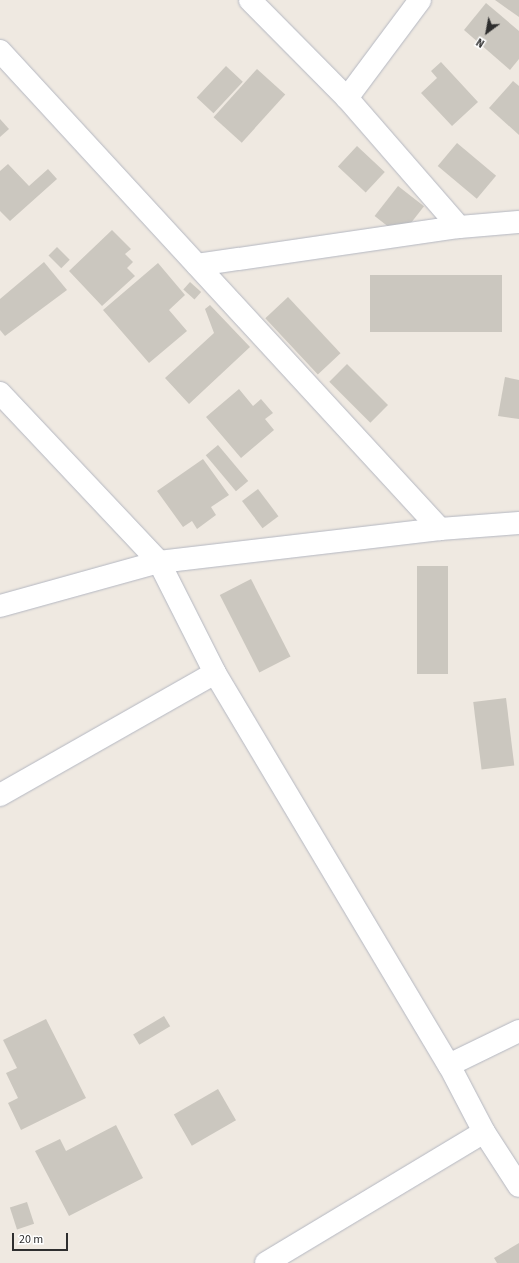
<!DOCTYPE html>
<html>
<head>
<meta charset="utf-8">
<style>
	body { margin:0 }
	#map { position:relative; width:519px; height:1263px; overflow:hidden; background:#efe9e1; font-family:"Source Sans 3",sans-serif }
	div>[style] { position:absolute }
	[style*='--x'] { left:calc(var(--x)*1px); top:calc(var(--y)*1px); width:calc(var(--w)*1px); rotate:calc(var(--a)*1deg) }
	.building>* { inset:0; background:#cbc7bf; transform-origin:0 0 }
	.roads { filter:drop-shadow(0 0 1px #b4b7c1) drop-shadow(0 0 1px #b4b7c1) }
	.minor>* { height:22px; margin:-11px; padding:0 11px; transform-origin:11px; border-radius:11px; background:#fff }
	span { translate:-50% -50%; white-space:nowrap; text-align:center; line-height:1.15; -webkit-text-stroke:4px #fff; paint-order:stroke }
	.north { position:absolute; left:467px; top:12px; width:40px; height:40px; -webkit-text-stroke:3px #fff; paint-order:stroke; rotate:212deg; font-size:11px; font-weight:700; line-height:16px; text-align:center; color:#2e2e2e }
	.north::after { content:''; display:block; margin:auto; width:14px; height:18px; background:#2e2e2e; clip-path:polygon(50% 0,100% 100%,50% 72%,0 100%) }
	.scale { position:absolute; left:12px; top:1233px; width:56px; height:18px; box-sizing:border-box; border:2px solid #2e2e2e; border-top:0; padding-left:5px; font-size:12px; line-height:14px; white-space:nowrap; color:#2e2e2e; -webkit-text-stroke:3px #fff; paint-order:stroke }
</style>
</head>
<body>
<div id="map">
	<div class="building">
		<div style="clip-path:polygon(495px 0,519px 0,519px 17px)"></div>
		<div style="clip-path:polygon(486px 3px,519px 31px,519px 59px,510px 70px,464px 30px)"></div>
		<div style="clip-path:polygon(441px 62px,478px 102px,452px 126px,421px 93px,437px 78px,431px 71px)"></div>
		<div style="left:226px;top:66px;width:23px;height:43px;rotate:43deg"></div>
		<div style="left:257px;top:69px;width:38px;height:65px;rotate:42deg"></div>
		<div style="clip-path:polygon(513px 81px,519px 86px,519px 135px,489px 108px)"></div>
		<div style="clip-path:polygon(0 119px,9px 129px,0 137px)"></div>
		<div style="left:457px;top:143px;width:51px;height:30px;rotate:40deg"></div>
		<div style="left:357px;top:146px;width:38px;height:28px;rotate:43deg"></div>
		<div style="clip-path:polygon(8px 164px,29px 186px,48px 169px,57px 179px,10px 221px,0 211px,0 171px)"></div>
		<div style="left:398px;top:186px;width:33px;height:38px;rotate:38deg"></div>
		<div style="clip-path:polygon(112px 230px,131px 249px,125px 254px,133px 262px,127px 268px,135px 276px,102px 306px,69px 271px)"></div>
		<div style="left:57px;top:247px;width:18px;height:12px;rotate:45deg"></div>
		<div style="clip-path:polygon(44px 262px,67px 290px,5px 336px,0 330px,0 299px)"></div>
		<div style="clip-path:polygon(158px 263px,185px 295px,169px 310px,187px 331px,149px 363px,103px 310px)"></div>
		<div style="left:370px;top:275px;width:132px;height:57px"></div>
		<div style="left:190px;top:282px;width:15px;height:10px;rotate:42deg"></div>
		<div style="left:288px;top:297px;width:77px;height:31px;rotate:47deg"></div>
		<div style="clip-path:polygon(210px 305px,250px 347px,189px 404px,165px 378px,214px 333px,205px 309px)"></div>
		<div style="left:347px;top:364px;width:58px;height:25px;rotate:45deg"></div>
		<div style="clip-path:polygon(505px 377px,519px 380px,519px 419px,498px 416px)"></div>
		<div style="clip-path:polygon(239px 389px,253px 406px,261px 399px,273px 413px,265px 419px,274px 430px,241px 458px,206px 417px)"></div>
		<div style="left:218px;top:445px;width:47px;height:16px;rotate:50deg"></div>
		<div style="clip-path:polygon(203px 459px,229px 495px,211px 507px,216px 515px,197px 529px,192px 521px,183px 527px,157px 491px)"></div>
		<div style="left:258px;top:489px;width:34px;height:20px;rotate:53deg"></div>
		<div style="left:417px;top:566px;width:31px;height:108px"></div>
		<div style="left:251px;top:579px;width:87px;height:35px;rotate:63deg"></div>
		<div style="left:506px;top:698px;width:68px;height:33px;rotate:83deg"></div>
		<div style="left:164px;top:1016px;width:12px;height:36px;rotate:59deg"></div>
		<div style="clip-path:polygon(46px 1019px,86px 1098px,21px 1130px,8px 1103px,18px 1098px,6px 1073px,17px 1068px,3px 1040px)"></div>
		<div style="left:218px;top:1089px;width:36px;height:51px;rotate:60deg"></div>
		<div style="clip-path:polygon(116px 1125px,143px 1178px,69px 1216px,35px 1151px,60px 1139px,66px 1151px)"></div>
		<div style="left:27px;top:1202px;width:23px;height:18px;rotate:72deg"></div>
		<div style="clip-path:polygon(519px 1243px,519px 1263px,497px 1263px,494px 1258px)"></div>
	</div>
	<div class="roads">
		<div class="minor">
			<div style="--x:250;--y:0;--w:138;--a:45.3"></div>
			<div style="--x:347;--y:98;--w:171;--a:49"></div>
			<div style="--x:0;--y:51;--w:650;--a:47.37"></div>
			<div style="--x:347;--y:98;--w:122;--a:-53.3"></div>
			<div style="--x:197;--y:265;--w:265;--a:-8.3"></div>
			<div style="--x:459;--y:227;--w:60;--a:-4.8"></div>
			<div style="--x:0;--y:393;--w:232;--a:46.7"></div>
			<div style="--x:159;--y:562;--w:124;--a:63.2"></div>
			<div style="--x:215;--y:673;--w:457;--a:59.2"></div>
			<div style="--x:449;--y:1065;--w:76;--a:62.4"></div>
			<div style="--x:484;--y:1132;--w:64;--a:57.1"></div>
			<div style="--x:0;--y:606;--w:165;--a:-15.5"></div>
			<div style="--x:159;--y:562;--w:283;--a:-6.7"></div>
			<div style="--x:440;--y:529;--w:79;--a:-4.3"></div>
			<div style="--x:0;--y:795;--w:247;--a:-29.6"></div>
			<div style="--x:449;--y:1065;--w:78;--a:-25.9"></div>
			<div style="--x:266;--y:1263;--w:254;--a:-31"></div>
		</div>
	</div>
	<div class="north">N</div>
	<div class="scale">20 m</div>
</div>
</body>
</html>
